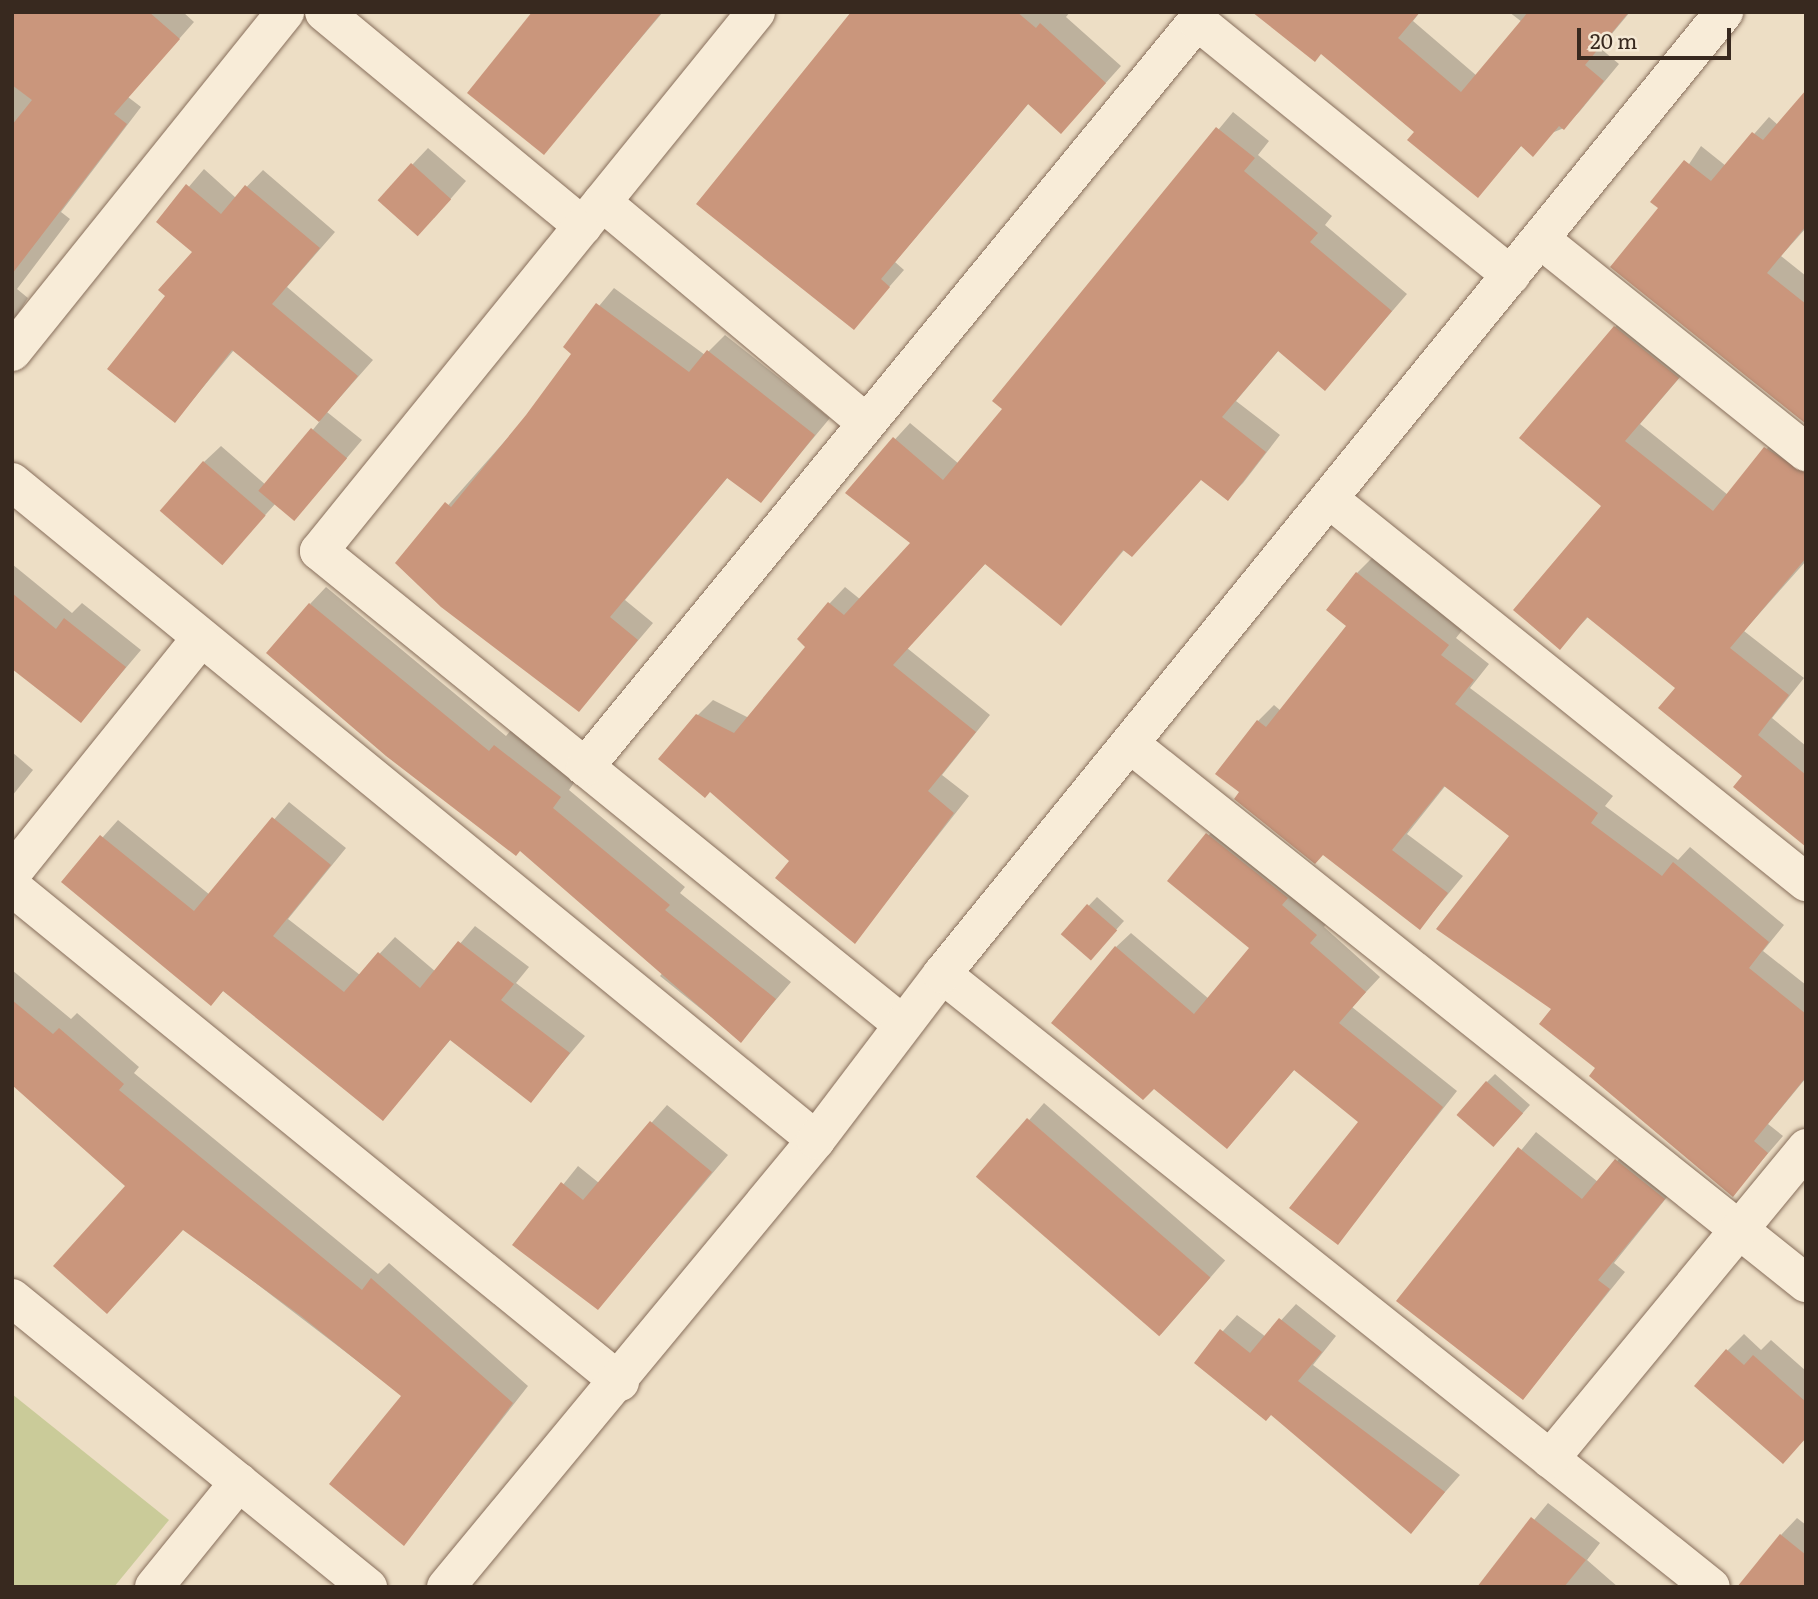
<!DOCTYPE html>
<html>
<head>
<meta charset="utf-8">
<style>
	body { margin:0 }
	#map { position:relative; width:1818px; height:1599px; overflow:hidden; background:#eddec5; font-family:Literata,serif }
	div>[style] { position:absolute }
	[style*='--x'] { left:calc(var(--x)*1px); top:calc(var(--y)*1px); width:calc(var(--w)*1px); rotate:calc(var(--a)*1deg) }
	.green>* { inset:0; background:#cacb99 }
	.shadow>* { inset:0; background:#0003; transform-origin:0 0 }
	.building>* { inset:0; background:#ca967c; transform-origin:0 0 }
	.roads { filter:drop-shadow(0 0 2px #886f5c) drop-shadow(0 0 2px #886f5c) }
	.street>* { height:38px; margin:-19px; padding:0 19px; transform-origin:19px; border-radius:19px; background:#f8ecd8 }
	span { translate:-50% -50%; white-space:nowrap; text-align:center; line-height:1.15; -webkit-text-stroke:5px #f5e9d5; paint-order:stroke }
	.frame { position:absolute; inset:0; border:14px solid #38291f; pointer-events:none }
	.scale { position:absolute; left:1577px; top:28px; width:154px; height:32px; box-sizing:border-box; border:4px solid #38291f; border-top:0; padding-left:9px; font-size:21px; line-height:24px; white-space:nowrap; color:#38291f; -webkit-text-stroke:5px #f5e9d5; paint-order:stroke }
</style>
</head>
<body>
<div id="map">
	<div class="green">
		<div style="clip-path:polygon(12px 1394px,169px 1520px,114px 1587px,12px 1587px)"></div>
	</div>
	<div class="shadow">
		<div style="clip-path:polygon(12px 12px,183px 12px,194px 22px,128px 97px,141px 107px,61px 212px,70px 219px,17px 289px,28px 298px,12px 323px)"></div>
		<div style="clip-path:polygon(534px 12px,663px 12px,544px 152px)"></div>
		<div style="clip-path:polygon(854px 12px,1070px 12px,1066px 17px,1121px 66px,1076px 116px,1029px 103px,895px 262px,904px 270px,853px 328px)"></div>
		<div style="clip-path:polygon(1254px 12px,1420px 12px,1413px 21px,1477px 76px,1522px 22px,1509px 12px,1630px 12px,1600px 48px,1619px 64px,1580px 111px,1564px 128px,1522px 145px,1478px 195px,1416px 131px,1322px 52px)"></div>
		<div style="clip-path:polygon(1806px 93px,1806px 228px,1781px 256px,1806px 276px,1806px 422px,1660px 208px,1701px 146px,1726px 166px,1769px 117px,1778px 125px)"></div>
		<div style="clip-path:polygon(1233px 112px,1269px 141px,1258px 155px,1332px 216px,1325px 225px,1407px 294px,1325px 389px,1279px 350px,1236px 401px,1280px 435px,1243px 483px,1228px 498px,1202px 478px,1125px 549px,1061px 624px,986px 563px,907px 648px,990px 715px,942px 775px,969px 796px,855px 941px,792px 861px,697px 716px,713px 700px,749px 718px,808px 646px,800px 639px,830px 603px,845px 587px,861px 600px,913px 543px,847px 492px,910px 423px,959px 464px,1005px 409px,995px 400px)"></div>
		<div style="clip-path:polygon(428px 148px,466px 181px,434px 218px,412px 165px)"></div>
		<div style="clip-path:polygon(204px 169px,236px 198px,263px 170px,335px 232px,287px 287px,373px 360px,327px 412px,362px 440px,296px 518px,276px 503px,222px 563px,204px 462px,221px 446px,267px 486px,320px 421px,234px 350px,175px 421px,167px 296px,195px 252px,159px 222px)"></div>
		<div style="clip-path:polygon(614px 288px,705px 355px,725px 335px,830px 418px,761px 501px,728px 477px,625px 600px,653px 623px,579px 710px,397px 563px,527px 416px,573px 353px,565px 347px)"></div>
		<div style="clip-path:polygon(1630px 312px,1693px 362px,1640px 424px,1728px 495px,1781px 432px,1806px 450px,1806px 561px,1744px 631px,1804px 678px,1772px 718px,1806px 746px,1806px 845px,1677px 687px,1589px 616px,1560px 647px,1603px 505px,1615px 327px)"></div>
		<div style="clip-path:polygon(1373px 557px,1464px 628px,1456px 638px,1489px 664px,1470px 688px,1613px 796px,1605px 806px,1678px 860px,1690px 847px,1784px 925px,1763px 951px,1806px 985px,1806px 1078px,1768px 1124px,1783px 1136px,1733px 1194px,1597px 1068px,1554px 1008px,1511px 836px,1446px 785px,1407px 834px,1463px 876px,1420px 928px,1242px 792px,1258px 721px,1274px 705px,1281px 711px,1348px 626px,1357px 573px)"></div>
		<div style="clip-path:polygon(12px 564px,72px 613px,82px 603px,141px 650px,81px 721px,12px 668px)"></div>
		<div style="clip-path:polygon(326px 587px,506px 736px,511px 730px,576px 780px,569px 790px,685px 887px,680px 893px,791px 982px,741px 1041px,660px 976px,665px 970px,310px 604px)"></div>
		<div style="clip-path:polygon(12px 752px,33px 770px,12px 796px)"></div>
		<div style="clip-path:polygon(289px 802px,346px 848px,288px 919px,360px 975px,395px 937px,436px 972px,475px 926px,529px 967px,516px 983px,585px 1036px,531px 1100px,451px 1039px,383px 1118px,224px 990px,211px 1003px,64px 881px,118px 820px,210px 895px)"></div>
		<div style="clip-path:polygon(1223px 819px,1330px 919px,1324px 927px,1380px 977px,1352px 1007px,1457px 1091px,1337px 1243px,1360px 1121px,1295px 1069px,1227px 1147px,1116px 947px,1131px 933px,1209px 999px,1252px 948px,1170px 880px)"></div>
		<div style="clip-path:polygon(1097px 897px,1124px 921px,1098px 950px,1062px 934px)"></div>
		<div style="clip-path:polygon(12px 970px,71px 1019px,77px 1013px,139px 1067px,134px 1073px,378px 1274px,389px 1263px,528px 1386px,404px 1544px,403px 1396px,184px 1228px,12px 1083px)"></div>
		<div style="clip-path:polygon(1495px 1074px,1530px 1105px,1501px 1138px,1487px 1082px)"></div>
		<div style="left:1044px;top:1103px;width:240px;height:98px;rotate:41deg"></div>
		<div style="clip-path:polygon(667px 1105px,728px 1155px,598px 1308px,515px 1245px,578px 1166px,599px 1183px)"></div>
		<div style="clip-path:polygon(1536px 1132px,1598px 1182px,1633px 1144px,1680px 1181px,1614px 1263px,1625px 1272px,1523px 1398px,1398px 1301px)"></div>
		<div style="clip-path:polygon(1296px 1304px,1336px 1336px,1313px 1365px,1460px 1475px,1411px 1531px,1272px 1413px,1196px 1362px,1237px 1315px,1266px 1337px)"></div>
		<div style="clip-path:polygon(1744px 1334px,1761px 1350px,1771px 1340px,1806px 1371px,1806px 1438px,1727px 1351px)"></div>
		<div style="clip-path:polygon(1548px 1503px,1600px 1543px,1587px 1560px,1618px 1587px,1479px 1587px)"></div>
		<div style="clip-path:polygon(1797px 1518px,1806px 1525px,1806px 1587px,1781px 1535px)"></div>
	</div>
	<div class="building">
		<div style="clip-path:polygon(12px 12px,149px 12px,180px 39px,114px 114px,127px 124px,12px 274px,12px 125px,32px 100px,12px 85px)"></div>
		<div style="clip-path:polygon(532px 12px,662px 12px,544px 155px,467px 93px)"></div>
		<div style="clip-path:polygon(851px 12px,1017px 12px,1036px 28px,1040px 23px,1106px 83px,1061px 134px,1028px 104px,881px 279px,890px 287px,854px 330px,696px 204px)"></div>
		<div style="clip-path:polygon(1252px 12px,1420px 12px,1398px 38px,1461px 92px,1528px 12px,1629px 12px,1585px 65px,1604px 81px,1564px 130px,1559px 126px,1533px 157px,1521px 146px,1478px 198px,1407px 140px,1414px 132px,1321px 54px,1315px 62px)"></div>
		<div style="clip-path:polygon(1806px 90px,1806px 226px,1767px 273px,1806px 304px,1806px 424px,1610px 267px,1658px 208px,1650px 202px,1684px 160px,1711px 181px,1752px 132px,1763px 140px)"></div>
		<div style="clip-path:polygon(1216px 127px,1255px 158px,1244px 171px,1318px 233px,1310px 242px,1392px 311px,1325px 391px,1278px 351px,1222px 417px,1266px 452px,1228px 501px,1201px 480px,1132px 557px,1123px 550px,1061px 626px,985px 564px,893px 665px,976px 732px,928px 791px,954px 813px,855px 944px,775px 878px,789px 861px,710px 792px,705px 798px,658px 759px,696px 714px,734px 733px,805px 647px,797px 639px,828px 602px,844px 615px,910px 543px,845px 493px,893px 437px,943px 480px,1002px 409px,992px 401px)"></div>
		<div style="left:411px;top:163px;width:54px;height:50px;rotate:42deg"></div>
		<div style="clip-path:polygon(186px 184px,221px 214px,245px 185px,320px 248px,272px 304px,358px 376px,319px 422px,232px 350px,175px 423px,107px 369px,165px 296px,158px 290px,192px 252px,156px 222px)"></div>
		<div style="clip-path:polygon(596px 303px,689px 372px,707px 350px,815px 435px,761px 503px,727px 478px,610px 617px,638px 640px,579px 712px,441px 607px,395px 563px,445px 502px,451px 507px,526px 415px,571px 354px,563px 347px)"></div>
		<div style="clip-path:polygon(1614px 326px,1679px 378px,1625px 441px,1713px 511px,1764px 447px,1806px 473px,1806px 558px,1730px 648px,1789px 695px,1758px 735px,1806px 775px,1806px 847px,1733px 787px,1742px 776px,1658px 708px,1675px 688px,1587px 617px,1560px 650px,1513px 610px,1601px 506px,1519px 438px)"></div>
		<div style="left:311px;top:428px;width:47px;height:82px;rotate:40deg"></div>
		<div style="left:203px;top:461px;width:83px;height:66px;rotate:41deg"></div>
		<div style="clip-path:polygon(1356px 572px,1449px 645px,1441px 655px,1474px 680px,1455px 704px,1598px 813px,1591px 823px,1662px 876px,1673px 862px,1769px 942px,1749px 968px,1806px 1014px,1806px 1077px,1754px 1141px,1768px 1153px,1733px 1197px,1589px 1076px,1595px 1068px,1539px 1024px,1551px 1009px,1436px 929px,1509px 836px,1444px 786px,1392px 850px,1448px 893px,1420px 930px,1323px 855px,1315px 864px,1234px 799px,1239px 792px,1215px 774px,1257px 720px,1266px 727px,1346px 626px,1326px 610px)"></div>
		<div style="clip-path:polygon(12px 593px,56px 629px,64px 618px,126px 667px,81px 723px,12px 669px)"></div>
		<div style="clip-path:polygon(309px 603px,489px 751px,494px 745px,561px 797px,553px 808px,670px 905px,665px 910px,776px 999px,741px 1043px,520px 851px,516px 856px,386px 756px,266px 653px)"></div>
		<div style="clip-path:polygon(272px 817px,331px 865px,273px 936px,344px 992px,378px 952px,420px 988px,458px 941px,514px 984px,501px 1000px,570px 1053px,531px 1103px,450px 1040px,383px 1121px,223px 991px,211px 1006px,61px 882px,100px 835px,194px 911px)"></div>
		<div style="clip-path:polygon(1206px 833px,1288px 898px,1282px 905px,1317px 935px,1310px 943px,1366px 992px,1339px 1023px,1443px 1107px,1338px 1245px,1289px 1208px,1358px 1122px,1294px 1070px,1227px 1149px,1154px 1089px,1143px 1100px,1051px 1023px,1115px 946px,1194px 1014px,1249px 948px,1167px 881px)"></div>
		<div style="left:1087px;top:904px;width:40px;height:40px;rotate:41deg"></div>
		<div style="clip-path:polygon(12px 1000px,53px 1034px,59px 1028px,124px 1084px,119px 1090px,362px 1290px,371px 1278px,513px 1403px,404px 1546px,329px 1484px,401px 1396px,301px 1316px,183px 1230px,107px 1314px,53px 1266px,125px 1186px,12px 1085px)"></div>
		<div style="left:1486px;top:1081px;width:49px;height:45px;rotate:41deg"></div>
		<div style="left:1027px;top:1118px;width:243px;height:78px;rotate:41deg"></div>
		<div style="clip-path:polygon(650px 1121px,712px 1172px,598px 1310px,512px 1245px,561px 1182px,583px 1200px)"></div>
		<div style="clip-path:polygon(1518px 1147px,1582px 1199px,1615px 1159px,1665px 1199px,1598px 1280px,1610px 1289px,1523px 1400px,1396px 1301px)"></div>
		<div style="clip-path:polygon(1279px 1318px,1322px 1352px,1298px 1381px,1445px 1492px,1411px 1534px,1271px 1415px,1266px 1421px,1194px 1363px,1220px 1329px,1250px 1353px)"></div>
		<div style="clip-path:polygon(1726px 1349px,1744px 1365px,1753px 1355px,1806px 1402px,1806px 1438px,1783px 1464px,1694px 1386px)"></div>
		<div style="clip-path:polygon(1531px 1517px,1586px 1560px,1564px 1587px,1477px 1587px)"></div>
		<div style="clip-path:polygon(1780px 1534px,1806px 1555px,1806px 1587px,1737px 1587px)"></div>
	</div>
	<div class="roads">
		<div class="street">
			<div style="--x:324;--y:12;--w:336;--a:39.6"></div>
			<div style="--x:756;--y:12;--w:694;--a:129.03"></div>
			<div style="--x:319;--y:551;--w:751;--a:39.05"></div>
			<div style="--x:602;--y:202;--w:341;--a:39.9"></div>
			<div style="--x:1540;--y:239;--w:341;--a:38.7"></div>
			<div style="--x:12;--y:352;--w:436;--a:-51.2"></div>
			<div style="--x:12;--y:482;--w:1039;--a:39.3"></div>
			<div style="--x:1329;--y:499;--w:612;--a:38.76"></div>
			<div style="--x:1130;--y:744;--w:865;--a:38.57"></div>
			<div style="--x:585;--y:767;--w:965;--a:-50.64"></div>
			<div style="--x:1197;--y:21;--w:404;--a:39"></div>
			<div style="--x:12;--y:873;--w:302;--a:-51.2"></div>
			<div style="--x:12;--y:887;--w:784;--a:39.15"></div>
			<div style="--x:942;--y:974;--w:983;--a:38.56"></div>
			<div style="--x:12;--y:1298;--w:459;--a:39.1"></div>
			<div style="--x:1550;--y:1459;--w:403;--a:-50.5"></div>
			<div style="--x:154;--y:1587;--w:135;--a:-51"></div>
			<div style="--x:446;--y:1587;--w:580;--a:-50.38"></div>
			<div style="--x:816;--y:1140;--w:208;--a:-52.8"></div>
			<div style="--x:942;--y:974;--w:1240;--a:-50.89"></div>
		</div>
	</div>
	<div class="frame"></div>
	<div class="scale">20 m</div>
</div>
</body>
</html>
